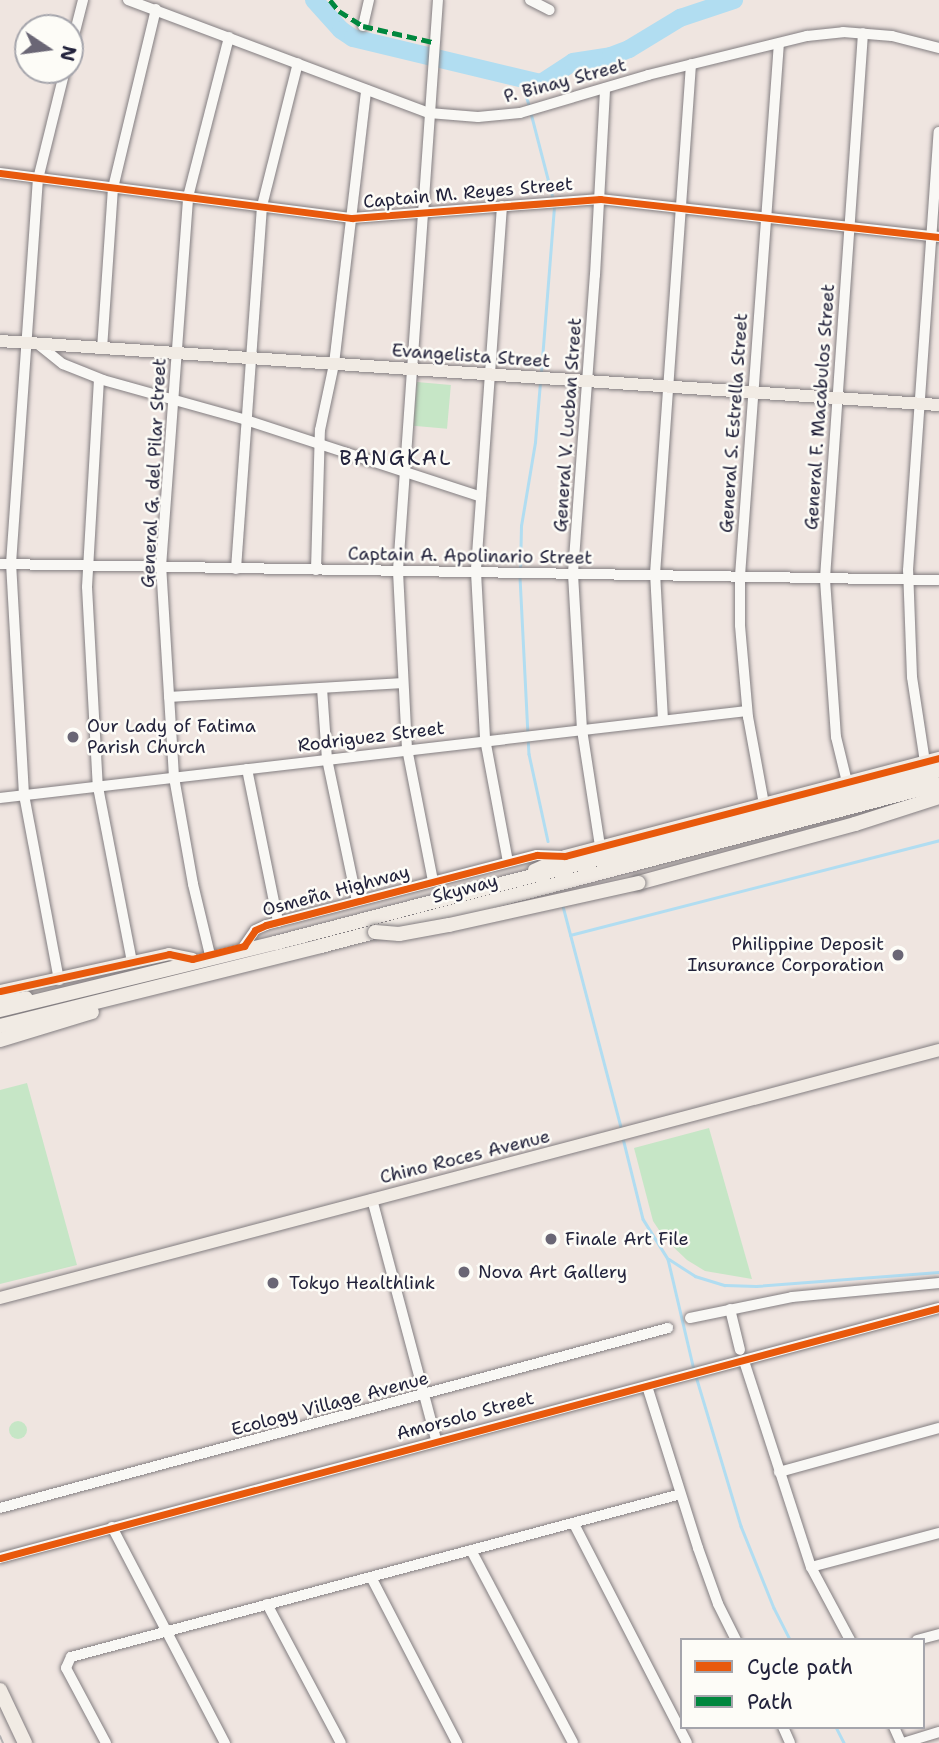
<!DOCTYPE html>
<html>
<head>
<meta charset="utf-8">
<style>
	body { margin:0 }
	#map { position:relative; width:939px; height:1743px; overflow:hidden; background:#efe5e0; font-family:"Shantell Sans",sans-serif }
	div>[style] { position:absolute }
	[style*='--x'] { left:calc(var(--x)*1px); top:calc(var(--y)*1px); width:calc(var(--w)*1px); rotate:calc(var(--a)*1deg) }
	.green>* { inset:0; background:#c6e6c6; transform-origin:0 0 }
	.round { border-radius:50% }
	.stream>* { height:2.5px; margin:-1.25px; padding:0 1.25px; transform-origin:1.25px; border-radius:1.25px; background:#b1ddf1 }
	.river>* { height:18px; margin:-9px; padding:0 9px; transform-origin:9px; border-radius:9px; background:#b1ddf1 }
	.roads { filter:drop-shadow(0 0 2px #837e81) drop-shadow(0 0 2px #837e81) }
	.minor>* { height:10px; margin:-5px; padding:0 5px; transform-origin:5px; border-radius:5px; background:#f9f8f5 }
	.major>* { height:12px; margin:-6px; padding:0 6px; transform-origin:6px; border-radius:6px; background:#f1ebe4 }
	.highway>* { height:14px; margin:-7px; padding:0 7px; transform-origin:7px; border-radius:7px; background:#f1ebe4 }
	.tram>* { height:2px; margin:-1px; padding:0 1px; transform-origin:1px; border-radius:1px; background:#b2b0b2 }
	.bridges { filter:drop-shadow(0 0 2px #837e81) drop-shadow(0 0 2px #837e81) }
	.highway-bridge>* { height:14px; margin:-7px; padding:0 7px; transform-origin:7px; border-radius:7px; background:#f1ebe4 }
	.quiet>* { height:5px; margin-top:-2.5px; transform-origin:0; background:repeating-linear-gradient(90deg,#00873e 0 10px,transparent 0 15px) }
	.cycleway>* { height:7px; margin:-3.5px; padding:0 3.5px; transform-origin:3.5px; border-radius:3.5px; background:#e8590c }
	.dots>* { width:19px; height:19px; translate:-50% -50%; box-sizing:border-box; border:4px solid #fdfcf7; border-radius:50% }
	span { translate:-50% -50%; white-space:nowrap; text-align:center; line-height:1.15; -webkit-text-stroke:5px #fdfcf7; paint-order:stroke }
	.street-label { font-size:18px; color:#22223b }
	.poi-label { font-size:18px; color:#22223b }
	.left { translate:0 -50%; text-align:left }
	.right { translate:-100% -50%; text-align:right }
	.quarter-label { font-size:21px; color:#22223b; letter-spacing:2px }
	.legend { position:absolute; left:680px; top:1638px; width:245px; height:91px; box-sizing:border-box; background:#fdfcf7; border:2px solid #a5a5ac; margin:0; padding:9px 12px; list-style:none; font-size:21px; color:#22223b }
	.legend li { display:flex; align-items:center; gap:14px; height:35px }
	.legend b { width:35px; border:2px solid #a5a5ac }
	.north { position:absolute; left:14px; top:14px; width:70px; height:70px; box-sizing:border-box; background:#fdfcf7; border:2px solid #a5a5ac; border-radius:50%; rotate:103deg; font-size:19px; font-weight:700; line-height:28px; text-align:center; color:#22223b }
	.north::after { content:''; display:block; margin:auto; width:24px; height:32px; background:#6a6675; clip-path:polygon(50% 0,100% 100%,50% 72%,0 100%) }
</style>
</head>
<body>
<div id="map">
	<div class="green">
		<div style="left:417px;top:382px;width:34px;height:44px;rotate:5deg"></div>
		<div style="clip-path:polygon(27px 1083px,77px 1265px,0 1284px,0 1090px)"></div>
		<div style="clip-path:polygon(709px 1128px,752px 1279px,705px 1271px,687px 1260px,665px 1239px,653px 1221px,634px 1148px)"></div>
		<div class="round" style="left:9px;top:1421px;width:18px;height:18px"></div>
	</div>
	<div class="stream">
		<div style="--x:521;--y:80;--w:28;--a:72"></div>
		<div style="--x:531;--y:113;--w:88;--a:75.5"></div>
		<div style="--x:541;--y:372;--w:168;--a:-85.5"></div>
		<div style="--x:520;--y:570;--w:44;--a:-88.7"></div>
		<div style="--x:521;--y:526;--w:85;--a:-80.5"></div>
		<div style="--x:535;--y:442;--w:59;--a:-85.2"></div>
		<div style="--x:520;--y:577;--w:177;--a:87.1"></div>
		<div style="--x:529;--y:754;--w:89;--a:77.7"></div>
		<div style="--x:563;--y:906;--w:233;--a:75.3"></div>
		<div style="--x:570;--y:935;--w:381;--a:-14.4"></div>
		<div style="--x:623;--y:1138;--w:83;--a:76.1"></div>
		<div style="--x:643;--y:1219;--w:47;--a:58"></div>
		<div style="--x:668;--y:1259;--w:114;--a:76.8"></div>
		<div style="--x:669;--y:1259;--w:31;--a:33"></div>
		<div style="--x:695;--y:1276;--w:31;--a:17"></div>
		<div style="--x:725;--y:1285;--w:31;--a:2"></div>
		<div style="--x:756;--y:1286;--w:184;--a:-4.4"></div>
		<div style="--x:696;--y:1376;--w:157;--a:73.3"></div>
		<div style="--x:741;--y:1526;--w:88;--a:68.1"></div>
		<div style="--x:774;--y:1608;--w:36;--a:63"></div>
		<div style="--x:836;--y:1727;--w:18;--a:63"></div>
	</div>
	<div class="river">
		<div style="--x:314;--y:0;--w:40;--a:48"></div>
		<div style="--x:341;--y:30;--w:14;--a:34"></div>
		<div style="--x:353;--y:38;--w:193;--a:13.5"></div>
		<div style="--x:541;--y:83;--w:38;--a:-33"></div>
		<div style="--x:573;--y:62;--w:38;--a:-9"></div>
		<div style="--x:611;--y:56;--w:19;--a:-21"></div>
		<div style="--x:629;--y:49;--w:60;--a:-31.3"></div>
		<div style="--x:680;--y:18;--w:57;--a:-18.4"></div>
	</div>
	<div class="roads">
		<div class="minor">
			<div style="--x:128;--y:0;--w:322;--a:20.6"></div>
			<div style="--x:429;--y:113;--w:49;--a:4.7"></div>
			<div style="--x:478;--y:117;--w:42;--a:-5.4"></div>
			<div style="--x:520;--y:113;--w:134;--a:-16.5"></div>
			<div style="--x:648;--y:75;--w:164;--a:-13.8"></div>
			<div style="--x:807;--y:36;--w:36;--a:-6"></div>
			<div style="--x:843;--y:32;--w:49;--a:4.7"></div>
			<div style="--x:892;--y:36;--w:49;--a:14.3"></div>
			<div style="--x:530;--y:0;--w:22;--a:27"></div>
			<div style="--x:363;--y:26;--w:27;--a:-77"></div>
			<div style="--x:70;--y:51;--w:53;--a:-75.7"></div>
			<div style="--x:0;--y:173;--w:355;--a:7.3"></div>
			<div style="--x:352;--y:218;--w:249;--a:-4.4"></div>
			<div style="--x:600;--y:199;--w:341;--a:6.4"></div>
			<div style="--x:502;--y:206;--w:367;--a:94.1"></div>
			<div style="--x:476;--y:572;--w:167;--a:86.9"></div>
			<div style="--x:485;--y:739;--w:125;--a:79.4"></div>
			<div style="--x:38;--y:344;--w:32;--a:39"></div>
			<div style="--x:63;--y:364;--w:43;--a:21.8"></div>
			<div style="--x:103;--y:380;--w:148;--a:15.6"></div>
			<div style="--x:246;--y:420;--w:247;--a:18.1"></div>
			<div style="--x:102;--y:349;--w:161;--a:-86.1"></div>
			<div style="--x:113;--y:188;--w:184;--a:-76.5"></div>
			<div style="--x:99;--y:379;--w:208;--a:93.3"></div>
			<div style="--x:87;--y:587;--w:200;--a:86.9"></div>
			<div style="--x:98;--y:787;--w:178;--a:79"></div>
			<div style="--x:0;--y:564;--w:939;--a:0.98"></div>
			<div style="--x:236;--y:569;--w:364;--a:-85.9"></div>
			<div style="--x:262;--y:206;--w:147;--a:-75.9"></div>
			<div style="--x:316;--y:570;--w:140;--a:-88.4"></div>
			<div style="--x:320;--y:430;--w:67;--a:-78"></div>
			<div style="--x:334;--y:364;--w:276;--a:-83.3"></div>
			<div style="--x:322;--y:688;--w:71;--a:86"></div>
			<div style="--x:327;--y:759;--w:145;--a:78.1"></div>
			<div style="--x:169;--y:697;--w:234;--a:-3.4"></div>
			<div style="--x:663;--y:720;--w:146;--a:-93.1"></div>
			<div style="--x:655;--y:574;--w:511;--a:-85.96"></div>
			<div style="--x:925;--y:762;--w:86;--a:-98.7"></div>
			<div style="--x:912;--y:677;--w:107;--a:-92.1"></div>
			<div style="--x:908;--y:570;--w:439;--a:-86"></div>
			<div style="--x:247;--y:769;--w:156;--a:78.5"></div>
			<div style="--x:847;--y:782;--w:46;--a:-103.7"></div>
			<div style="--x:836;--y:737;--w:159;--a:-94"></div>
			<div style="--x:825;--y:578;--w:546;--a:-86.01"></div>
			<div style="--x:0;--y:798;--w:752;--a:-6.64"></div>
			<div style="--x:764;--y:804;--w:88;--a:-100.4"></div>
			<div style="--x:748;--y:717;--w:92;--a:-95"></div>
			<div style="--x:740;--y:625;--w:49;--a:-90"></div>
			<div style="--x:740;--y:576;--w:534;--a:-85.82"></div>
			<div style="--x:600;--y:846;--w:117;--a:-98.8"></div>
			<div style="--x:582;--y:730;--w:157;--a:-93.3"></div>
			<div style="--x:573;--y:573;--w:299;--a:-85.8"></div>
			<div style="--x:595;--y:275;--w:187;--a:-86.9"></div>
			<div style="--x:433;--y:881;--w:135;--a:-101.1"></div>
			<div style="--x:407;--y:749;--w:179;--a:-92.9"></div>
			<div style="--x:398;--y:570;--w:571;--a:-85.99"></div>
			<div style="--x:244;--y:946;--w:19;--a:-55"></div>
			<div style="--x:255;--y:930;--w:12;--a:-24"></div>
			<div style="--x:266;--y:925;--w:280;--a:-14.5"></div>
			<div style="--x:537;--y:855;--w:27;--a:2"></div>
			<div style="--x:210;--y:955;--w:73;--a:-103.5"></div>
			<div style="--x:193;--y:884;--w:109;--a:-100.1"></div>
			<div style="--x:174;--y:777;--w:210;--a:-93.5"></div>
			<div style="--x:161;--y:567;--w:371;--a:-85.8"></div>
			<div style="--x:188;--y:197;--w:165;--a:-75.6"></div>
			<div style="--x:59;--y:980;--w:188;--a:-100.7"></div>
			<div style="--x:24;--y:795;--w:231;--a:-93.2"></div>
			<div style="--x:11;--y:564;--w:386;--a:-86"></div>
			<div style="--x:38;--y:179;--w:112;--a:-76.1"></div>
			<div style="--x:372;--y:1199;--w:249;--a:75.1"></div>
			<div style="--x:730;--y:1309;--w:42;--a:76.3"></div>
			<div style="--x:690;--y:1318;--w:104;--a:-11.6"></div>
			<div style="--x:792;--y:1297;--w:148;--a:-5.4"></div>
			<div style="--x:744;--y:1361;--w:217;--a:72"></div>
			<div style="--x:811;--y:1567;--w:83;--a:61.9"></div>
			<div style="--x:647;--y:1386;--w:170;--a:72.5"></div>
			<div style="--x:698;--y:1548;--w:59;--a:70.3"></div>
			<div style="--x:718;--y:1604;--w:40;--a:63.4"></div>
			<div style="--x:779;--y:1472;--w:166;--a:-15.4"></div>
			<div style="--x:0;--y:1508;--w:692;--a:-15.08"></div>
			<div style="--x:574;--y:1524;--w:246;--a:62.7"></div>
			<div style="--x:112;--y:1527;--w:244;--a:62.4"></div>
			<div style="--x:471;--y:1550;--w:218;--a:62.1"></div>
			<div style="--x:0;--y:1558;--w:972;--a:-14.91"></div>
			<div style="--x:811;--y:1567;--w:132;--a:-14.9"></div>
			<div style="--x:371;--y:1577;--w:187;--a:62.6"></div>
			<div style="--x:267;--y:1604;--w:157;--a:62"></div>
			<div style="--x:917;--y:1640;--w:23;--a:-15"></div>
			<div style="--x:783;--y:1727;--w:17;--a:66"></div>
			<div style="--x:894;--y:1727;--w:17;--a:66"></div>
			<div style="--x:106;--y:1743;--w:85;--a:-118.1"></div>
			<div style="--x:66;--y:1668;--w:12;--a:-66"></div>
			<div style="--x:71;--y:1657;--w:631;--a:-14.96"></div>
			<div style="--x:903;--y:1743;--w:38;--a:-17"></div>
		</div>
		<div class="major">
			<div style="--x:0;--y:341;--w:941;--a:3.9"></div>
			<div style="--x:534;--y:870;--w:34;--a:-24"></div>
			<div style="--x:565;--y:856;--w:387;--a:-14.7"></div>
			<div style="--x:0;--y:991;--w:173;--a:-12.3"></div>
			<div style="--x:169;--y:954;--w:24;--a:12"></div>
			<div style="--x:0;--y:1002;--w:27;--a:-10"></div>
			<div style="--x:0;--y:1298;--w:971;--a:-14.79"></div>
		</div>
		<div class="highway">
			<div style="--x:638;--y:883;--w:225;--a:-15.2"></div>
			<div style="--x:855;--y:824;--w:88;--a:-17.8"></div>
			<div style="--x:0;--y:1010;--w:283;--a:-13.7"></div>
			<div style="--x:275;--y:943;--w:686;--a:-14.6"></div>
			<div style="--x:0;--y:1026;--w:331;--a:-14"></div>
			<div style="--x:321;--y:946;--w:639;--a:-14.69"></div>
			<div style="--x:0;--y:1040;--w:96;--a:-16.9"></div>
			<div style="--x:0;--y:1690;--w:59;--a:64.7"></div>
		</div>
	</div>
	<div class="tram">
		<div style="--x:0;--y:1736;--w:8;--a:67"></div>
	</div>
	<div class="bridges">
		<div class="highway-bridge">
			<div style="--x:375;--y:932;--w:24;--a:5"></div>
			<div style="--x:399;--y:934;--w:51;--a:-10.2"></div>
			<div style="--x:449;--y:925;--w:194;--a:-12.5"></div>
		</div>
	</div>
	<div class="quiet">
		<div style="--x:330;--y:0;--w:14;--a:51"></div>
		<div style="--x:339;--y:11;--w:28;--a:32"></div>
		<div style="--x:363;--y:26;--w:72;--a:12.9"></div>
	</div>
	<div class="cycleway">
		<div style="--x:0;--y:173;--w:355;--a:7.3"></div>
		<div style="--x:352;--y:218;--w:249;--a:-4.4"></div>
		<div style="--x:600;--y:199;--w:341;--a:6.4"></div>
		<div style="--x:0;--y:991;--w:173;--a:-12.3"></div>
		<div style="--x:169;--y:954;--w:24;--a:12"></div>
		<div style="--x:192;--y:959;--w:54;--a:-14"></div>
		<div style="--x:244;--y:946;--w:19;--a:-55"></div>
		<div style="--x:255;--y:930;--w:12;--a:-24"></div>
		<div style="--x:266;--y:925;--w:280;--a:-14.5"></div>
		<div style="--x:537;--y:855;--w:28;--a:2"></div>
		<div style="--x:565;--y:856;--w:387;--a:-14.7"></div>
		<div style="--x:0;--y:1558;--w:972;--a:-14.91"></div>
	</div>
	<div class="dots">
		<div style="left:73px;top:737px;background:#6a6675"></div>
		<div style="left:898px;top:955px;background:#6a6675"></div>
		<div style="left:551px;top:1239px;background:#6a6675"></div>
		<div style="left:464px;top:1272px;background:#6a6675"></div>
		<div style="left:273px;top:1283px;background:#6a6675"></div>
	</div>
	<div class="street-label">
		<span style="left:565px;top:81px;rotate:-15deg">P. Binay Street</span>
		<span style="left:468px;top:193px;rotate:-5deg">Captain M. Reyes Street</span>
		<span style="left:471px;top:356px;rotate:4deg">Evangelista Street</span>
		<span style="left:820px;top:407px;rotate:-86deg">General F. Macabulos Street</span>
		<span style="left:734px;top:423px;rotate:-86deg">General S. Estrella Street</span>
		<span style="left:568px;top:425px;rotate:-86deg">General V. Lucban Street</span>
		<span style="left:154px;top:473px;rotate:-87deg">General G. del Pilar Street</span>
		<span style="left:470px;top:556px;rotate:1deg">Captain A. Apolinario Street</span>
		<span style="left:371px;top:737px;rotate:-7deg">Rodriguez Street</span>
		<span style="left:465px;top:889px;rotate:-15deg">Skyway</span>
		<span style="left:336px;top:891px;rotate:-15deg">Osmeña Highway</span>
		<span style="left:465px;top:1157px;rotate:-14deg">Chino Roces Avenue</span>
		<span style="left:330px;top:1404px;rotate:-15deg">Ecology Village Avenue</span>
		<span style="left:465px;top:1416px;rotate:-15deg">Amorsolo Street</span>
	</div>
	<div class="poi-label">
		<span class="left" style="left:87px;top:737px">Our Lady of Fatima<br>Parish Church</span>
		<span class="right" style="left:884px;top:955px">Philippine Deposit<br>Insurance Corporation</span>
		<span class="left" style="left:565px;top:1239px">Finale Art File</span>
		<span class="left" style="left:478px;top:1272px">Nova Art Gallery</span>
		<span class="left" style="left:289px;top:1283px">Tokyo Healthlink</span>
	</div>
	<div class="quarter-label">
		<span style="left:396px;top:458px">BANGKAL</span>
	</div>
	<ul class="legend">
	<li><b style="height:9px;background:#e8590c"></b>Cycle path</li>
	<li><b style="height:9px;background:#00873e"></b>Path</li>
	</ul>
	<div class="north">N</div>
</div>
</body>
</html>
